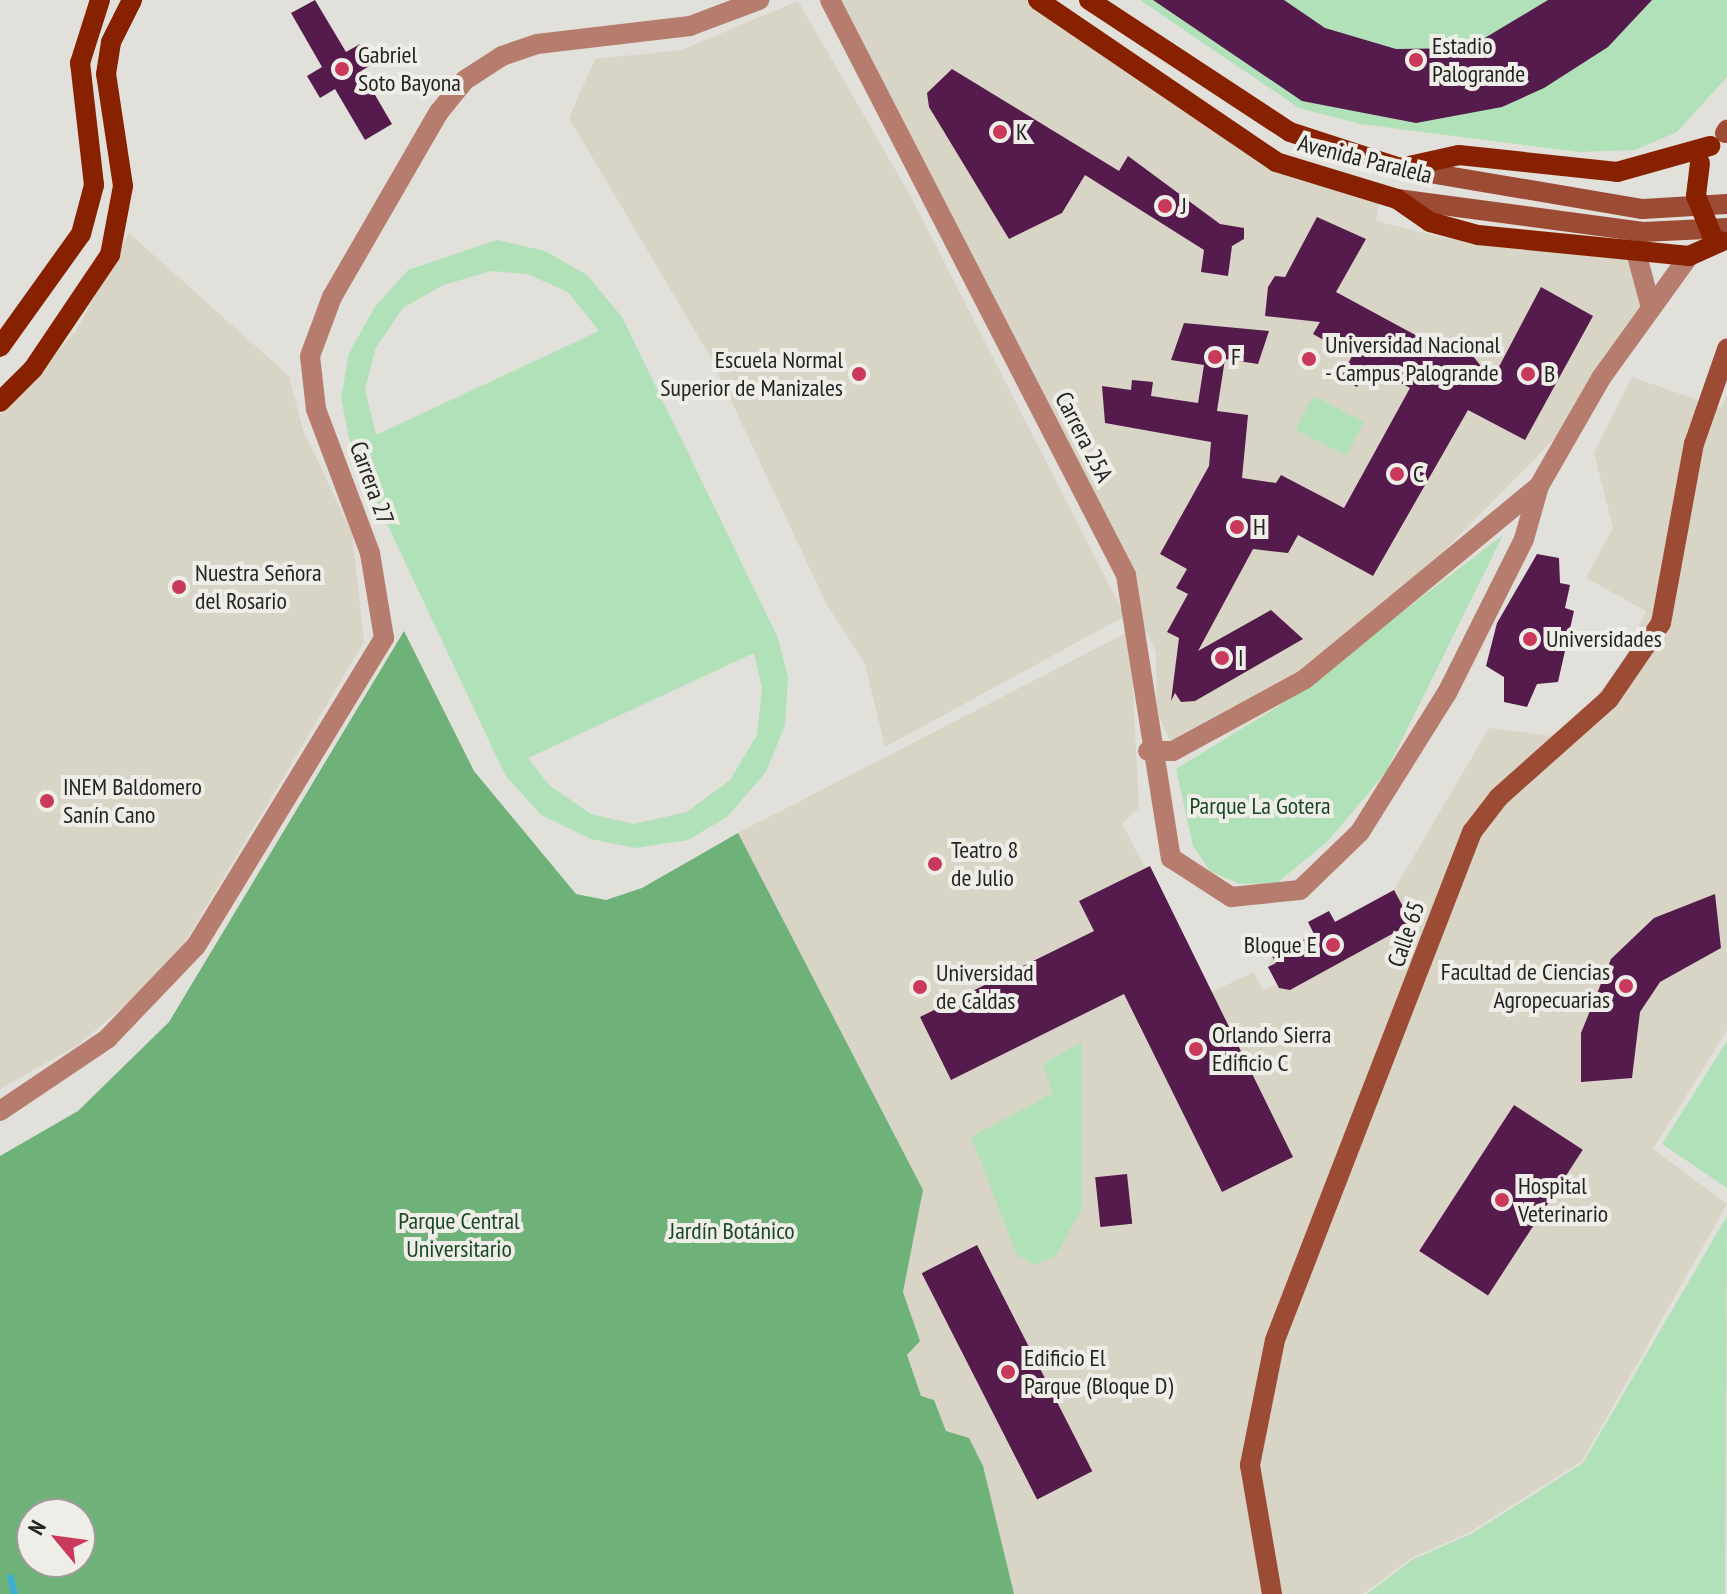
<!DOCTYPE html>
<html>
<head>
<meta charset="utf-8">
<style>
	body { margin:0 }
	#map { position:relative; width:1727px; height:1594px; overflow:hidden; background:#e2e0da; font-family:"PT Sans Narrow",sans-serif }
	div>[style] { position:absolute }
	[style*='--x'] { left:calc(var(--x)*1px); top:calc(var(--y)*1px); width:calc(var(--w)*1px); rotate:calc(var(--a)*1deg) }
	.built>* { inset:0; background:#d8d5c7 }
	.green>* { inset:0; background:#b1e1b8; transform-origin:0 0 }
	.forest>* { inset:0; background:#6eb279 }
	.stream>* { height:7px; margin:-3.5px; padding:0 3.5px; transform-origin:3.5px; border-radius:3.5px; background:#3daecb }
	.building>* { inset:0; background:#541b4c; transform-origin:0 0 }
	.tertiary>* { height:20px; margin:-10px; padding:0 10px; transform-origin:10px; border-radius:10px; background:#b67d6e }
	.secondary>* { height:20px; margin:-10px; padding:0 10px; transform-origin:10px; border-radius:10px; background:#9c4b35 }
	.primary>* { height:20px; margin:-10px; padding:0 10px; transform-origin:10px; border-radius:10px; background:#872100 }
	.primary-bridge>* { height:20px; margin:-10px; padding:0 10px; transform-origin:10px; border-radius:10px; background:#872100 }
	.dots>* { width:22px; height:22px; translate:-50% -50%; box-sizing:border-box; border:4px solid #efede7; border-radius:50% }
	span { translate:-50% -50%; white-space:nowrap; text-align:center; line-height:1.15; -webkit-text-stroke:8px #efede7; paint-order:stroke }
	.poi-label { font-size:24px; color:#232321 }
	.left { translate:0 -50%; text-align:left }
	.right { translate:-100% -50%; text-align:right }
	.street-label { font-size:24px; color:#232321 }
	.park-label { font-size:24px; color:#174823 }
	.north { position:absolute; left:16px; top:1498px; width:80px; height:80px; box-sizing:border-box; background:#efede7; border:2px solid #9d9c98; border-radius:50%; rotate:299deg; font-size:22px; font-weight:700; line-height:32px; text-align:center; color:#232321 }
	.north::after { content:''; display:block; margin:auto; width:28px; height:36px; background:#c9395c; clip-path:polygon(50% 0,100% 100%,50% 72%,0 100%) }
</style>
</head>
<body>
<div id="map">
	<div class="built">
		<div style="clip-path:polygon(830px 0,1032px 0,1257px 149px,1381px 192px,1376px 221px,1445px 238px,1635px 261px,1646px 306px,1563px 430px,1442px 553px,1309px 665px,1170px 741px,1157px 711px,1156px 652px)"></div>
		<div style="clip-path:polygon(798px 1px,910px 195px,1125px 616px,885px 747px,865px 664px,827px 605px,711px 358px,569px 118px,595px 59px,681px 50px)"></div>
		<div style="clip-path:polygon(129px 233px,289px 376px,303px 430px,352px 533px,364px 642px,171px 966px,78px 1045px,0 1089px,0 415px,76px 331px)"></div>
		<div style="clip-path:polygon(1632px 377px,1721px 408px,1727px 395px,1727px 1030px,1653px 1149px,1727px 1204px,1582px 1461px,1470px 1532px,1410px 1559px,1363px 1594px,322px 1594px,611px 920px,738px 833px,1130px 631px,1139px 808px,1122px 824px,1212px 992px,1253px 972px,1263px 990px,1277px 984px,1268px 967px,1272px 956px,1314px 934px,1308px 922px,1329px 911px,1335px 921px,1394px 890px,1489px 728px,1550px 736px,1579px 717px,1622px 665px,1646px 611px,1586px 578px,1613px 528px,1594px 453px)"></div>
	</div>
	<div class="green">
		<div style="clip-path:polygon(1140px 0,1727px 0,1727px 77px,1677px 132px,1635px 150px,1579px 152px,1361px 124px,1299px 108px)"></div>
		<div style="clip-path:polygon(evenodd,497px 240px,545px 251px,587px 275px,622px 317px,778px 638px,788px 677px,785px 725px,766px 772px,727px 817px,688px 840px,635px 848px,591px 839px,541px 815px,505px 775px,351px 447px,341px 398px,349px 353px,375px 307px,408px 270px,497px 240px,491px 271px,527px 274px,568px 292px,599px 331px,376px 435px,365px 389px,376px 347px,403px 308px,443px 285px,491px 271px,497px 240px,754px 653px,762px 688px,757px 735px,730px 780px,687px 812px,634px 824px,591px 814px,549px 785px,528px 758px,754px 653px)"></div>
		<div style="left:1313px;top:396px;width:57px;height:38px;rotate:27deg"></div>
		<div style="clip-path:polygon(1503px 535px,1386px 772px,1328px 841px,1277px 883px,1240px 884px,1210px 871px,1193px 846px,1176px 769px,1279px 706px)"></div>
		<div style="clip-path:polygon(1727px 1041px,1727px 1188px,1662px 1144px)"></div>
		<div style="clip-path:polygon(1082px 1042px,1082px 1208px,1056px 1256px,1035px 1265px,1017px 1255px,971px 1137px,1053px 1093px,1043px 1064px)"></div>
		<div style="clip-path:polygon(1727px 1216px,1725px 1594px,1367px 1594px,1412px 1560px,1471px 1534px,1583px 1463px)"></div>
	</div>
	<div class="forest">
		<div style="clip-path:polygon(evenodd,404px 631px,474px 771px,576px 894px,606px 900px,642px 888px,738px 833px,923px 1190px,903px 1292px,920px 1341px,907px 1355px,921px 1396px,934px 1400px,946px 1431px,969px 1438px,983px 1466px,1014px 1594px,0 1594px,0 1156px,78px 1111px,169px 1022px,404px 631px,32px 1514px,80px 1514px,80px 1562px,32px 1562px,32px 1514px)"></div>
	</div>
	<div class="stream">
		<div style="--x:10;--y:1577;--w:17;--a:77"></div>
	</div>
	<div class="building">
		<div style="clip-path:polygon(315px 0,346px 52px,360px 44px,371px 65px,361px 71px,392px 124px,365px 140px,335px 89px,320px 98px,307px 76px,322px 67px,291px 13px)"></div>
		<div style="clip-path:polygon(1153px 0,1284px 0,1325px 28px,1396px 49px,1468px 48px,1548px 0,1652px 0,1608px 47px,1544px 88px,1502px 107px,1416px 123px,1302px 101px)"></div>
		<div style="clip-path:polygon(952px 69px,1119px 171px,1128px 156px,1220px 224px,1244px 228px,1244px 239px,1232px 246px,1228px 276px,1201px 272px,1204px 250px,1085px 175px,1062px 213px,1009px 239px,929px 107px,927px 93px)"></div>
		<div style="clip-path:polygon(1317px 217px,1366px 239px,1336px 292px,1443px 350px,1465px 346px,1492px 380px,1541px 287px,1593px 316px,1525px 440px,1468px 410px,1373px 576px,1298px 535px,1288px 553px,1253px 549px,1198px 651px,1271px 610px,1303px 639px,1195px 701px,1181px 702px,1175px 693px,1171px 701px,1179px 638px,1167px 632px,1188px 594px,1176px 588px,1187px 569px,1160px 554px,1209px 466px,1211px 442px,1105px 423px,1102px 386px,1131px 390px,1132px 380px,1153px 382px,1151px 396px,1198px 403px,1204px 365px,1171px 360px,1184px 323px,1269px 331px,1258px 364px,1225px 359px,1217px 411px,1248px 415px,1242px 478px,1276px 483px,1281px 475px,1344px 508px,1410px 388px,1369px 365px,1357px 387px,1341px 378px,1352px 356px,1313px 334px,1320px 322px,1265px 316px,1268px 287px,1275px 276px,1285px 277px)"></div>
		<div style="clip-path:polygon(1537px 554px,1559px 558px,1560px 583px,1570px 585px,1565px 608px,1574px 611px,1558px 682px,1537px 684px,1527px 707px,1504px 702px,1504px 677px,1486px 666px,1497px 623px)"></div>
		<div style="clip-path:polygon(1150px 866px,1293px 1157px,1222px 1192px,1124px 994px,951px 1080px,920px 1017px,1094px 931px,1079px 901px)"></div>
		<div style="clip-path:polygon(1394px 890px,1412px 923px,1290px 990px,1279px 988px,1268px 967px,1276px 963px,1272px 956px,1314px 934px,1308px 922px,1329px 911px,1335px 922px)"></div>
		<div style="clip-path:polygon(1715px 894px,1721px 948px,1660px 982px,1640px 1012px,1632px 1078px,1581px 1082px,1581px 1033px,1611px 959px,1654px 918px)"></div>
		<div style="left:1514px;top:1105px;width:82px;height:174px;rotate:33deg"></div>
		<div style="left:1127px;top:1174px;width:50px;height:32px;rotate:84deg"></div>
		<div style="left:977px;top:1245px;width:254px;height:62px;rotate:63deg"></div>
	</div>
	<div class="tertiary">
		<div style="--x:830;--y:0;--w:647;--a:62.76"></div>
		<div style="--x:1126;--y:575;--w:287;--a:81"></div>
		<div style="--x:1171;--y:858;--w:72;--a:33"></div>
		<div style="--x:1231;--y:897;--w:69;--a:-5.8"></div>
		<div style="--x:1300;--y:890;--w:83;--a:-44"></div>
		<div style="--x:1360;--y:832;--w:164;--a:-58"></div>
		<div style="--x:1447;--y:693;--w:172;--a:-63.4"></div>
		<div style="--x:1524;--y:539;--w:55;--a:-74.2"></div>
		<div style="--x:1539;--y:486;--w:125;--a:-60.1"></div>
		<div style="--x:1601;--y:378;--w:150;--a:-54.2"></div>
		<div style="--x:1636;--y:252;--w:58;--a:75"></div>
		<div style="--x:1148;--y:751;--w:25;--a:0"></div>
		<div style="--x:1173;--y:751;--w:150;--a:-28.6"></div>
		<div style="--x:1305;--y:679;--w:303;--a:-39.5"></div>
		<div style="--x:0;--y:1111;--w:129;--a:-33.9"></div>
		<div style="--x:107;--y:1039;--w:129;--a:-46.3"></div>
		<div style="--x:196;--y:946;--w:361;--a:-58.6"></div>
		<div style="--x:384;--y:638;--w:86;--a:-99.4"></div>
		<div style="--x:370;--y:553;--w:154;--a:-110.6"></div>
		<div style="--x:316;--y:409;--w:53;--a:-96.5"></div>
		<div style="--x:310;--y:356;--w:63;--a:-69.6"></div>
		<div style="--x:332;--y:297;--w:214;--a:-60"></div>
		<div style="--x:439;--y:112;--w:41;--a:-50.9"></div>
		<div style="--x:465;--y:80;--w:44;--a:-33"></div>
		<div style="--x:502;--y:56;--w:37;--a:-19"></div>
		<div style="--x:537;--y:44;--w:154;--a:-6.7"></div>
		<div style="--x:690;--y:26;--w:74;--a:-20.6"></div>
	</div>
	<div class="secondary">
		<div style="--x:1725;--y:133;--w:4;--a:-56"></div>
		<div style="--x:1400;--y:168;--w:246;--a:9.6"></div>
		<div style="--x:1643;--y:209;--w:84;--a:-3.4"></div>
		<div style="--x:1397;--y:199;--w:248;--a:7.6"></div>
		<div style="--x:1643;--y:232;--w:84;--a:-2.7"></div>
		<div style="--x:1272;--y:1594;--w:131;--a:-99.7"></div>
		<div style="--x:1250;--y:1465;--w:127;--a:-78.7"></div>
		<div style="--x:1275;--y:1340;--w:545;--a:-68.8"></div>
		<div style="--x:1472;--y:832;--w:44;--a:-52.4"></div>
		<div style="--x:1499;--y:797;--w:147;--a:-41.7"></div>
		<div style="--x:1609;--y:699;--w:92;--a:-55.6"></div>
		<div style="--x:1661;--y:623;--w:182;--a:-79.6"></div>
		<div style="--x:1694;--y:444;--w:101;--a:-70.8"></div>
	</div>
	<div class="primary">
		<div style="--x:1038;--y:0;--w:288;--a:34.2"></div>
		<div style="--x:1276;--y:162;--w:127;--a:17"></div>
		<div style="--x:1397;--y:199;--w:40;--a:34.9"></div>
		<div style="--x:1430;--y:222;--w:50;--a:15.2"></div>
		<div style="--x:1478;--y:235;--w:212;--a:5.7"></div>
		<div style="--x:1689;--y:256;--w:36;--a:-24"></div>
		<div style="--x:1089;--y:0;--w:240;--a:33.3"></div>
		<div style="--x:1290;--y:132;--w:116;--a:18.1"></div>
		<div style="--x:1400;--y:168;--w:60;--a:-12.4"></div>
		<div style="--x:1459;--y:155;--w:159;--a:6.1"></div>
		<div style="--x:1617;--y:172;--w:97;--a:-15.6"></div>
		<div style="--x:0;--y:347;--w:139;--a:-54.4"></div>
		<div style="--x:81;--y:234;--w:51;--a:-75.1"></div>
		<div style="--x:94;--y:185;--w:123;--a:-96.5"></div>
		<div style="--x:80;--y:63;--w:66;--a:-72.4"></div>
		<div style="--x:0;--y:402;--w:47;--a:-45"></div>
		<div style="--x:33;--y:369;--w:138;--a:-56"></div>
		<div style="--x:110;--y:255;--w:70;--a:-79.3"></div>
		<div style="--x:123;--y:186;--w:113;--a:-98.6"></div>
		<div style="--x:106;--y:74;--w:32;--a:-81"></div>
		<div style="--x:111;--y:42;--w:47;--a:-63.4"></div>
	</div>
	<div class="primary-bridge">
		<div style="--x:1700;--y:163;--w:33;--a:97"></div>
		<div style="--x:1696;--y:196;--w:42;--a:67.7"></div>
	</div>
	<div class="dots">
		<div style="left:1416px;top:60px;background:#c9395c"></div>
		<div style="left:342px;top:69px;background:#c9395c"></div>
		<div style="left:1000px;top:132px;background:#c9395c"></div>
		<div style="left:1165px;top:206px;background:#c9395c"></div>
		<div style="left:1215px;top:357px;background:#c9395c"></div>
		<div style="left:1309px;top:359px;background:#c9395c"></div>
		<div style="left:859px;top:374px;background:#c9395c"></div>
		<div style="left:1528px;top:374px;background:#c9395c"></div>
		<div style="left:1397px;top:474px;background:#c9395c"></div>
		<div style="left:1237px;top:527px;background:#c9395c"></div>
		<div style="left:179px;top:587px;background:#c9395c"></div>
		<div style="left:1530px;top:639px;background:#c9395c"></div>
		<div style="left:1222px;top:658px;background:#c9395c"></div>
		<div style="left:47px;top:801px;background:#c9395c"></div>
		<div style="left:935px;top:864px;background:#c9395c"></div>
		<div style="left:1333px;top:945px;background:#c9395c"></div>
		<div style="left:1626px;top:986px;background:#c9395c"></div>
		<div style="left:920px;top:987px;background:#c9395c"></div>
		<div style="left:1196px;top:1049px;background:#c9395c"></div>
		<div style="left:1502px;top:1200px;background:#c9395c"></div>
		<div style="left:1008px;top:1372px;background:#c9395c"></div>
	</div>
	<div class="poi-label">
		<span class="left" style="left:1432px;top:60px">Estadio<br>Palogrande</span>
		<span class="left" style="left:358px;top:69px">Gabriel<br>Soto Bayona</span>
		<span class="left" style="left:1016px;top:132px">K</span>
		<span class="left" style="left:1181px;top:206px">J</span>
		<span class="left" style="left:1325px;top:359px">Universidad Nacional<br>- Campus Palogrande</span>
		<span class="left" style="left:1231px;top:357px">F</span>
		<span class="right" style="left:843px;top:374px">Escuela Normal<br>Superior de Manizales</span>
		<span class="left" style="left:1544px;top:374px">B</span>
		<span class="left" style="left:1413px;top:474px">C</span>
		<span class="left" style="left:1253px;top:527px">H</span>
		<span class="left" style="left:195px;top:587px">Nuestra Señora<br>del Rosario</span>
		<span class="left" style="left:1546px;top:639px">Universidades</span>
		<span class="left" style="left:1238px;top:658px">I</span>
		<span class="left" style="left:63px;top:801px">INEM Baldomero<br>Sanín Cano</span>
		<span class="left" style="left:951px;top:864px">Teatro 8<br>de Julio</span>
		<span class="right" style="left:1317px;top:945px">Bloque E</span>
		<span class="right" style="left:1610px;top:986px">Facultad de Ciencias<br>Agropecuarias</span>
		<span class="left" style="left:936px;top:987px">Universidad<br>de Caldas</span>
		<span class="left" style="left:1212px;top:1049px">Orlando Sierra<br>Edificio C</span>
		<span class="left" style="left:1518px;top:1200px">Hospital<br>Veterinario</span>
		<span class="left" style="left:1024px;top:1372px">Edificio El<br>Parque (Bloque D)</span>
	</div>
	<div class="street-label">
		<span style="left:1365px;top:159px;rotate:14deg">Avenida Paralela</span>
		<span style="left:1084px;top:437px;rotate:63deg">Carrera 25A</span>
		<span style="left:372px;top:483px;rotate:70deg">Carrera 27</span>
		<span style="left:1406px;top:934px;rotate:-71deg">Calle 65</span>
	</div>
	<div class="park-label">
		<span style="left:1260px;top:806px">Parque La Gotera</span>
		<span style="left:459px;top:1235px">Parque Central<br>Universitario</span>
		<span style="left:732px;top:1231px">Jardín Botánico</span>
	</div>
	<div class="north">N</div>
</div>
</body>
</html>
